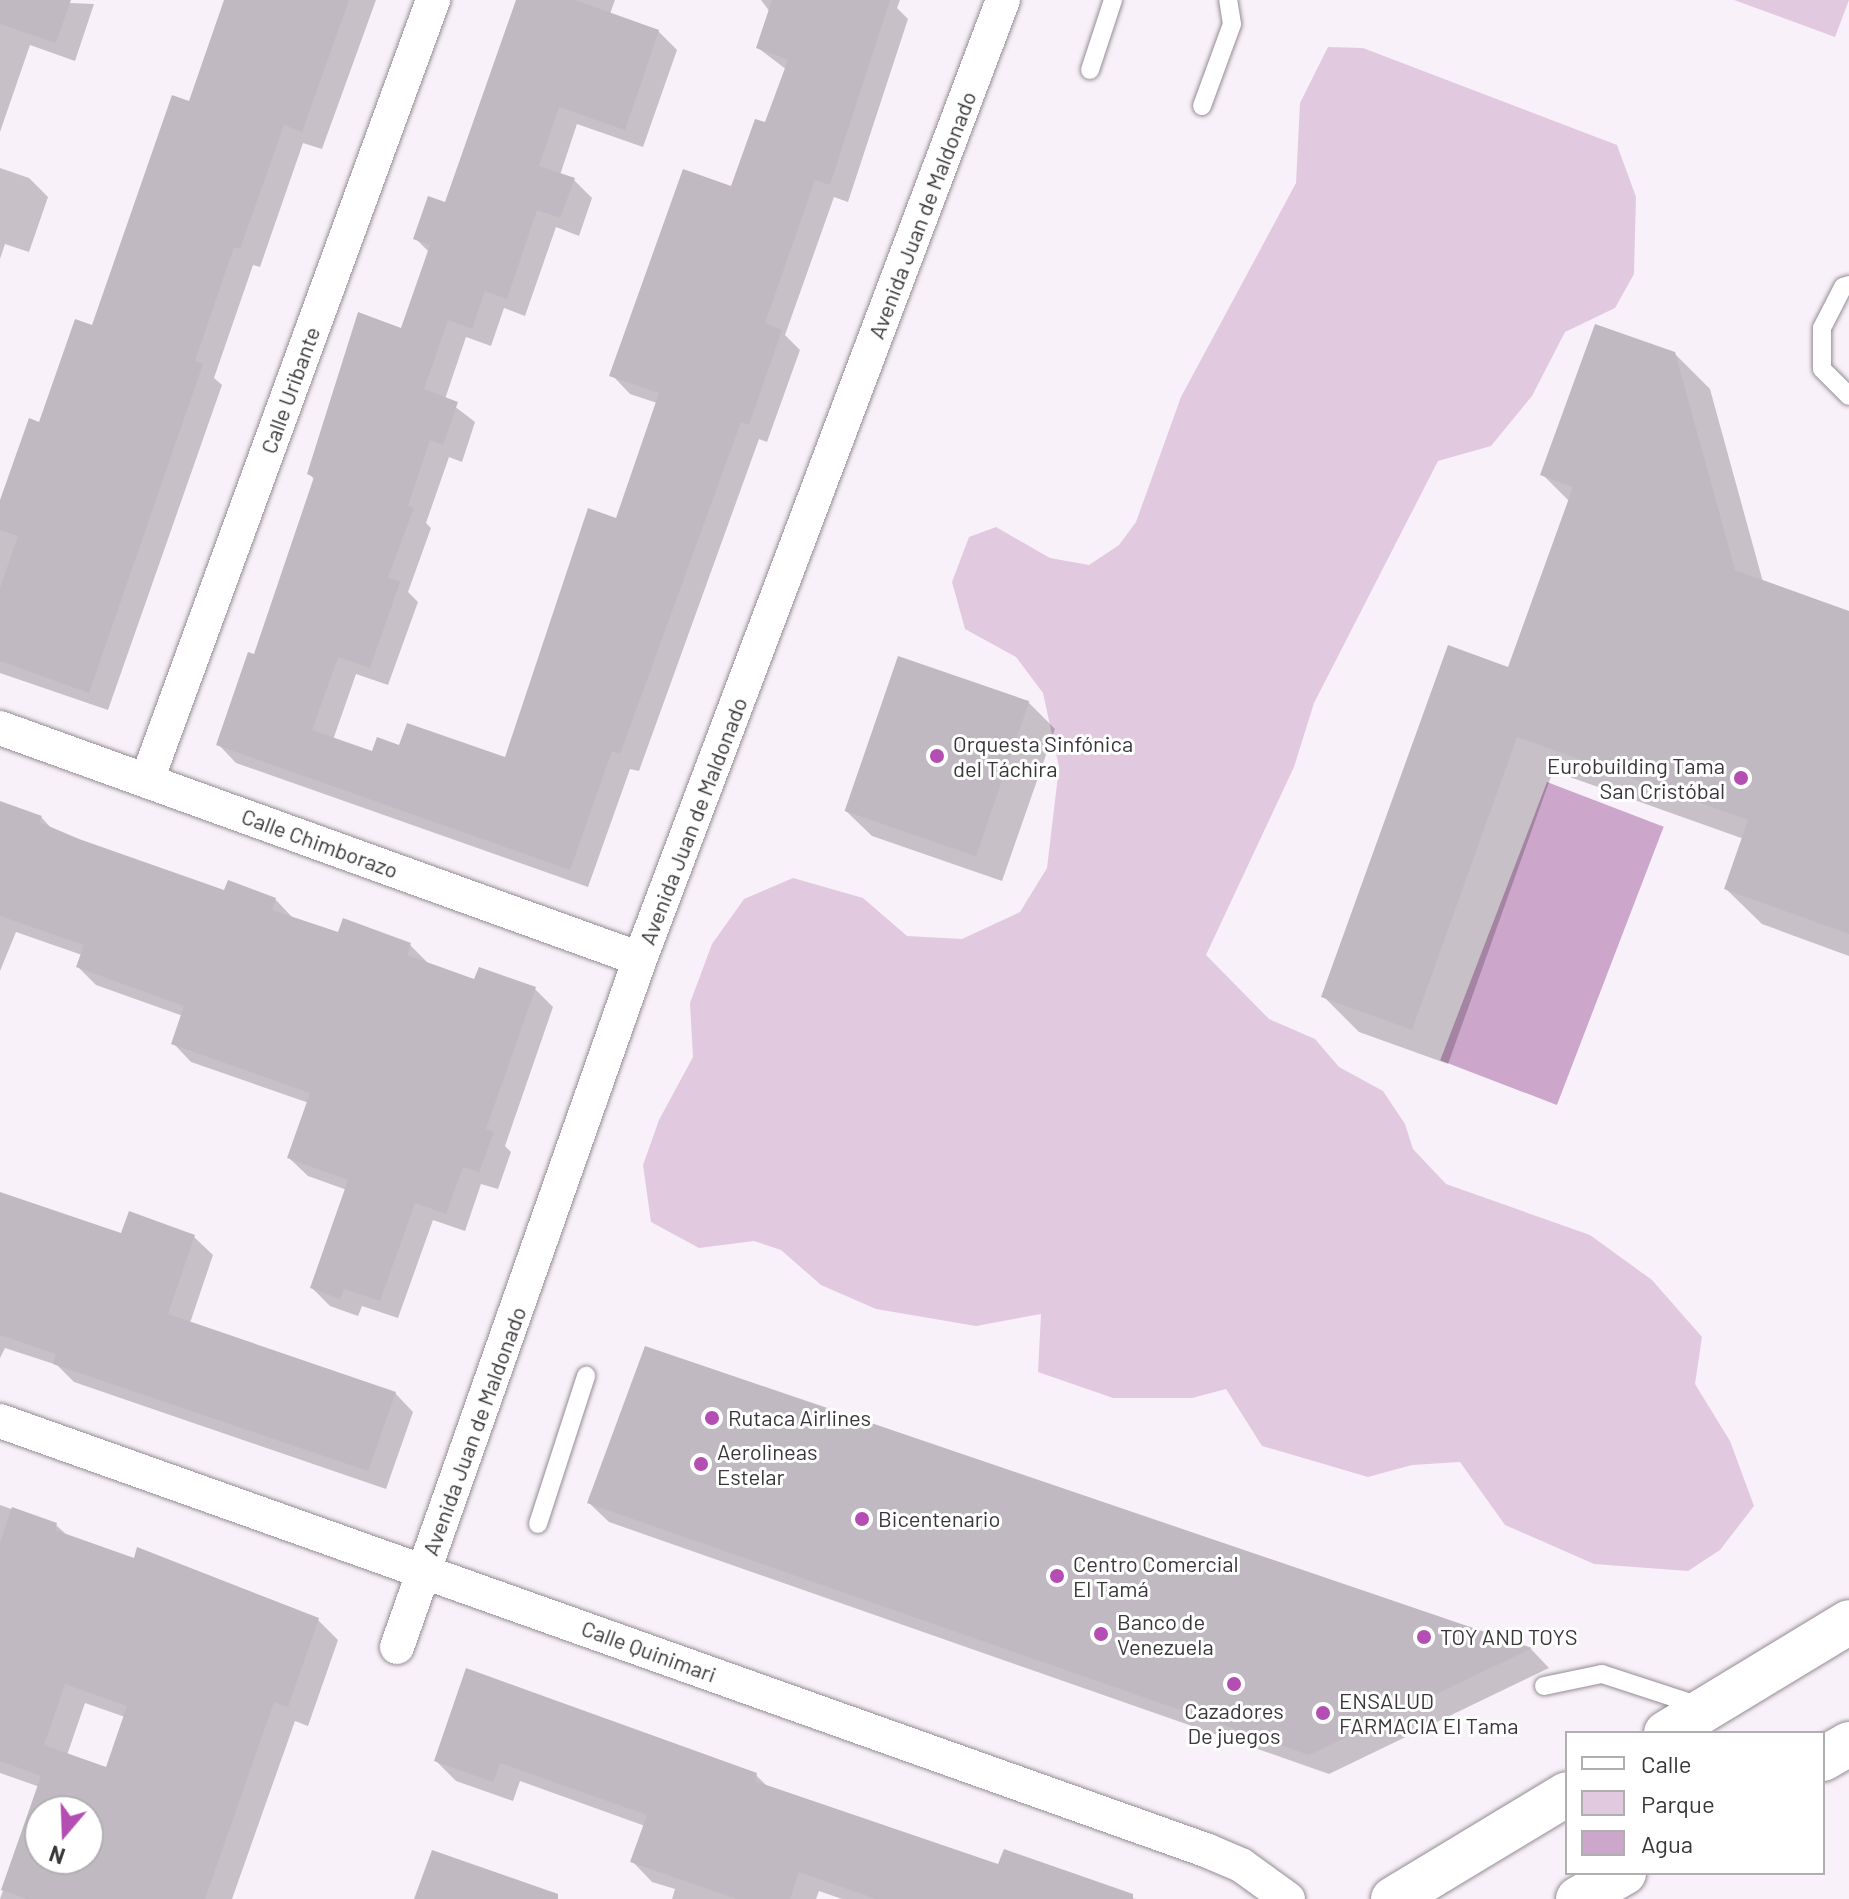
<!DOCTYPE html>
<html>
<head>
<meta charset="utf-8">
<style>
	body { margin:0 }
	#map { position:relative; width:1849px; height:1899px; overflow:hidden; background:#f9f1f9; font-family:Barlow,sans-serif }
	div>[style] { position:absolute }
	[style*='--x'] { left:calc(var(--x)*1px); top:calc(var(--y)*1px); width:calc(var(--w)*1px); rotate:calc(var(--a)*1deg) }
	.green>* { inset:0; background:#e1c9e0 }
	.water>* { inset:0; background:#cda6cb; transform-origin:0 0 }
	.shadow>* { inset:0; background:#0003 }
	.building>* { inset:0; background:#c1b9c1; transform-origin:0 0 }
	.roads { filter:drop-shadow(0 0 2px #948c93) drop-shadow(0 0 2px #948c93) }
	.service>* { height:18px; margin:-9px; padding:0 9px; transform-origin:9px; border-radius:9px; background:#fff }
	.minor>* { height:34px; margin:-17px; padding:0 17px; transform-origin:17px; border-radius:17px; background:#fff }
	.secondary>* { height:44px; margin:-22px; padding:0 22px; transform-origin:22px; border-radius:22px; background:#fff }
	.dots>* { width:22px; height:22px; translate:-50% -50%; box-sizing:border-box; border:4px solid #fff; border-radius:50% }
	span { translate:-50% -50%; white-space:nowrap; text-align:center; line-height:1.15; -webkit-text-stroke:6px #fff; paint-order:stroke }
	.street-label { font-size:22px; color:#3a373a }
	.poi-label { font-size:22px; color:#3a373a }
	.left { translate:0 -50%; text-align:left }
	.right { translate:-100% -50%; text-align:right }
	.legend { position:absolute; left:1565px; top:1731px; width:260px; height:144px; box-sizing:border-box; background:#fff; border:2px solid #b0afb0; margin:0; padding:10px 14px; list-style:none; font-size:24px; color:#3a373a }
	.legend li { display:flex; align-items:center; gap:16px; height:40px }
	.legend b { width:40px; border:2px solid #b0afb0 }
	.north { position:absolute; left:24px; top:1795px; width:80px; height:80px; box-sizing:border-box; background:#fff; border:2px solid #b0afb0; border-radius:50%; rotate:199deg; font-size:22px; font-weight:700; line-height:32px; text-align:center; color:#3a373a }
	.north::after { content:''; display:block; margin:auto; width:28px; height:36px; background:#b44eb3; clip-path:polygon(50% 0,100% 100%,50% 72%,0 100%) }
</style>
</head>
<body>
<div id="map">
	<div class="green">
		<div style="clip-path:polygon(1734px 0,1849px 0,1835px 37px)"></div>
		<div style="clip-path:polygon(1328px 47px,1363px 48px,1617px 145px,1636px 197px,1634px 274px,1615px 308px,1565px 332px,1532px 396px,1491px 446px,1438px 461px,1314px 703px,1294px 767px,1206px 955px,1269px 1019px,1315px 1039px,1339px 1067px,1383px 1091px,1405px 1124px,1413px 1149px,1446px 1184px,1590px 1235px,1652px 1280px,1702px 1337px,1695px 1384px,1730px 1441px,1754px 1506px,1720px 1550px,1688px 1571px,1594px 1564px,1505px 1525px,1460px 1462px,1412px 1465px,1368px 1477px,1262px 1446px,1226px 1389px,1192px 1398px,1113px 1398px,1038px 1372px,1041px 1314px,976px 1326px,876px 1309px,821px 1285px,781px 1250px,754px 1241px,699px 1248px,651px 1222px,643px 1165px,659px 1120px,693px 1057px,690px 1003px,712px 944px,744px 899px,793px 878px,863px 898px,907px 936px,962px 939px,1020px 912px,1047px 868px,1059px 767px,1043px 693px,1016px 657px,965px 629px,952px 582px,969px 537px,996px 527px,1050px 558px,1089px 565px,1119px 545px,1136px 522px,1181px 397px,1296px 183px,1300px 103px)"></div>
	</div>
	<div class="water">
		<div style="left:1547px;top:782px;width:125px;height:298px;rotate:21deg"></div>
	</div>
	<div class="shadow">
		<div style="clip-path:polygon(0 0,94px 4px,75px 61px,30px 45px,0 132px)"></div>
		<div style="clip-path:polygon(226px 0,376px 0,322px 149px,303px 143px,260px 267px,253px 265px,214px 378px,222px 385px,108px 710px,0 673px,0 506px,94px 328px,190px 103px)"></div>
		<div style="clip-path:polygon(518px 0,615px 0,610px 14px,658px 31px,677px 50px,643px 147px,577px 124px,560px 175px,574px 180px,592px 198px,579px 236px,556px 227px,525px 316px,504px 308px,491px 346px,466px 337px,445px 399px,475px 422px,462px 462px,449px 457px,426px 523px,431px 528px,408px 592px,418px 602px,388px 685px,356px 674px,333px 740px,373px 754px,401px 748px,506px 760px,617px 520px,657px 403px,630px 394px,612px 375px,732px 188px,767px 125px,787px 70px,758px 48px,770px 12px,761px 0,900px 0,897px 8px,908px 19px,848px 202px,834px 197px,785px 335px,800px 350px,767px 442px,759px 439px,639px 771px,630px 769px,588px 887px,236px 763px,218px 744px,255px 656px,315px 480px,309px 474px,402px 330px,429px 252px,415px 238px,446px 204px)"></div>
		<div style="clip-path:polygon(0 168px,29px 178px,48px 197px,29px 252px,5px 244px,0 259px)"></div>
		<div style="clip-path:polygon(1674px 353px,1710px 389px,1763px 582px,1849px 613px,1849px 956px,1762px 924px,1726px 889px,1744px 839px,1553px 771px,1448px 1064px,1359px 1032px,1324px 997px,1509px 669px,1570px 502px,1542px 474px)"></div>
		<div style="clip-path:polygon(1029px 703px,1055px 729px,1002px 881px,872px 836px,846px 811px)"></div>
		<div style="clip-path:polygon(0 803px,41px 817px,54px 831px,226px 893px,275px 899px,293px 918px,339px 935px,410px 945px,428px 963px,476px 982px,535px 989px,553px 1007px,505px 1146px,511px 1152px,498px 1189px,481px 1184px,465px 1231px,433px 1220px,398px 1318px,362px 1306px,358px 1316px,330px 1306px,312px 1288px,347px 1190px,308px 1176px,289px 1158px,309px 1103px,191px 1062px,173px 1043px,183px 1016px,96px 985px,78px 967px,82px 955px,16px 932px,0 971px)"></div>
		<div style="clip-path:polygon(0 1194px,122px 1236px,194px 1237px,213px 1255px,190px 1323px,395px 1393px,413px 1412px,386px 1489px,74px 1382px,57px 1365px,5px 1348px,0 1358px)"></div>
		<div style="clip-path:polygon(646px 1348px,1531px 1649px,1549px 1668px,1329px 1774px,609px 1522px,589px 1503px)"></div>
		<div style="clip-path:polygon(evenodd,0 1505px,56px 1525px,69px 1537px,318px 1620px,338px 1640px,308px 1726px,295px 1721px,232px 1899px,0 1899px,40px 1787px,0 1773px,0 1505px,85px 1703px,125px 1717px,107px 1770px,67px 1755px,85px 1703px,0 1505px,40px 1811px,88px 1811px,88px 1859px,40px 1859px,40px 1811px)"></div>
		<div style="clip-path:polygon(468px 1671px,756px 1775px,769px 1788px,1000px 1866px,1136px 1899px,842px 1899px,819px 1891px,816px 1899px,672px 1899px,675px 1889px,652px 1882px,633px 1862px,645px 1826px,520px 1781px,513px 1801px,456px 1781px,436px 1761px)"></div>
	</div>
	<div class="building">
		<div style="clip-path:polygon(0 0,71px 0,56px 43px,0 24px)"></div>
		<div style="clip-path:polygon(224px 0,349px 0,302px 132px,284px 125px,240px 249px,234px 247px,195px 361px,203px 364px,89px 693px,0 661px,0 588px,18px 536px,0 530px,0 500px,29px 418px,39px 422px,75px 319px,92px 325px,172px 95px,189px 101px)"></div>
		<div style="clip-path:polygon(516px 0,575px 0,659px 30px,625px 130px,559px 107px,539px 166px,575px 178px,560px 218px,537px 210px,507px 299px,485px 291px,472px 329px,448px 320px,424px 389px,458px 402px,443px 445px,430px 440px,408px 506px,414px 508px,388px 577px,400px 582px,370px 668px,338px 657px,312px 730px,372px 751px,377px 737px,399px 745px,407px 723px,505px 757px,588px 508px,616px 518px,659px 393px,609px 376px,683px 169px,731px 186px,755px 119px,765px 122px,788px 60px,756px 48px,772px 0,890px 0,830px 185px,815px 180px,765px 323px,782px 330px,749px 425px,741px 422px,620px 754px,612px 751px,570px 870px,216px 745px,248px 652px,254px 654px,314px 477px,307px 474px,358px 312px,401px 328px,430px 245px,413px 239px,428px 196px,445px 202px)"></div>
		<div style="clip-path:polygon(1595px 324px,1675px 352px,1735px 570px,1849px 611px,1849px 934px,1724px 889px,1748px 820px,1517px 737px,1412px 1030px,1321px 997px,1448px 645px,1508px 667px,1573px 487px,1540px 475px)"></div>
		<div style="left:898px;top:656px;width:139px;height:164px;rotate:19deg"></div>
		<div style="clip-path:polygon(0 801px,42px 816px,39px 822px,79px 839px,224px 890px,228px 880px,276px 898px,272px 910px,338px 932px,343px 918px,411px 943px,407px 955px,474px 979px,479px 967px,536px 987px,486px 1129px,494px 1132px,479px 1172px,463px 1167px,446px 1214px,415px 1203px,380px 1301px,344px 1289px,340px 1299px,310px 1288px,348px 1180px,287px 1158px,310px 1093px,171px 1044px,184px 1006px,76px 967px,84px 945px,0 916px)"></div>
		<div style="clip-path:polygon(0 1192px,121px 1233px,129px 1211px,195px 1235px,168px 1314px,396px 1392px,368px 1471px,53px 1364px,56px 1354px,0 1335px)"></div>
		<div style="clip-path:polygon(645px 1346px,1532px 1648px,1309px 1755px,587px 1503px)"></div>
		<div style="clip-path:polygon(evenodd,12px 1507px,57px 1523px,55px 1530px,134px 1558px,137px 1547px,319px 1618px,288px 1707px,274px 1702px,205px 1899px,27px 1899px,1px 1890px,41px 1776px,0 1761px,0 1542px,12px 1507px,65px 1684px,127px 1706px,106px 1767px,44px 1745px,65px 1684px,12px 1507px,40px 1811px,88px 1811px,88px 1859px,40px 1859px,40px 1811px)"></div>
		<div style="clip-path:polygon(466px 1668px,757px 1773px,755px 1781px,998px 1864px,1004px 1849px,1133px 1894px,1133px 1899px,876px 1899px,799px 1872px,790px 1899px,737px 1899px,630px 1862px,647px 1815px,500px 1763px,493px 1782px,434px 1761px)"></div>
		<div style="clip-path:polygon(432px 1850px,558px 1894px,558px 1899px,414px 1899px)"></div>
	</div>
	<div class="roads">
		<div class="service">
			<div style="--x:1090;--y:70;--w:74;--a:-71.8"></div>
			<div style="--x:1202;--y:106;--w:87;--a:-69.9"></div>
			<div style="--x:1232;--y:24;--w:24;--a:-99"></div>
			<div style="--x:1849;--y:285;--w:6;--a:162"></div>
			<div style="--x:1843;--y:287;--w:46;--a:117.1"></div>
			<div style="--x:1822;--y:328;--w:41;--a:90"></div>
			<div style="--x:1822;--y:369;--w:38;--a:45"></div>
			<div style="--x:538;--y:1524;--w:156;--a:-72"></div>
			<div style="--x:1544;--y:1686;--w:59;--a:-11.7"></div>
			<div style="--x:1602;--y:1674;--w:103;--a:18.1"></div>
		</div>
		<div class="minor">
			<div style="--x:0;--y:728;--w:680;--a:19.85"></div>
			<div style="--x:147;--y:780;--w:831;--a:-69.86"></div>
			<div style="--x:0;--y:1421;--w:1282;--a:19.59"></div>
			<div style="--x:1208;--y:1851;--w:36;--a:23"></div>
			<div style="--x:1241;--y:1865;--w:58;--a:35.9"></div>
			<div style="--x:397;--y:1647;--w:730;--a:-70.55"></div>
			<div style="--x:640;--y:959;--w:1025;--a:-69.27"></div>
		</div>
		<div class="secondary">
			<div style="--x:1666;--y:1733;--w:214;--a:-31.2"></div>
			<div style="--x:1823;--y:1759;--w:30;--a:-30"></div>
			<div style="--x:1393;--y:1899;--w:203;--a:-31.1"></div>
			<div style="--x:1578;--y:1899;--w:53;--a:-29.5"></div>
		</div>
	</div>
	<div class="dots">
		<div style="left:937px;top:756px;background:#b44eb3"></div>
		<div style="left:1741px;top:778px;background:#b44eb3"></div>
		<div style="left:712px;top:1418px;background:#b44eb3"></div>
		<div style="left:701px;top:1464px;background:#b44eb3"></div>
		<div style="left:862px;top:1519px;background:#b44eb3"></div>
		<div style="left:1057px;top:1576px;background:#b44eb3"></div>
		<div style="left:1101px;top:1634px;background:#b44eb3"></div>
		<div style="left:1424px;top:1637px;background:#b44eb3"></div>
		<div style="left:1234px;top:1684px;background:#b44eb3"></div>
		<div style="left:1323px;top:1713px;background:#b44eb3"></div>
	</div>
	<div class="street-label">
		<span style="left:922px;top:215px;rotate:-69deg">Avenida Juan de Maldonado</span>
		<span style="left:290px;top:390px;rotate:-70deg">Calle Uribante</span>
		<span style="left:693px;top:821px;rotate:-69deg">Avenida Juan de Maldonado</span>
		<span style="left:320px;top:843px;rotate:20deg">Calle Chimborazo</span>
		<span style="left:474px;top:1431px;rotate:-70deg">Avenida Juan de Maldonado</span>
		<span style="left:649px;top:1651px;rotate:20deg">Calle Quinimari</span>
	</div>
	<div class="poi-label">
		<span class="left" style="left:953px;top:756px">Orquesta Sinfónica<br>del Táchira</span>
		<span class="right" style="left:1725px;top:778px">Eurobuilding Tama<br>San Cristóbal</span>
		<span class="left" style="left:728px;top:1418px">Rutaca Airlines</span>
		<span class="left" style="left:717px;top:1464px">Aerolineas<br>Estelar</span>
		<span class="left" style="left:878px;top:1519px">Bicentenario</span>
		<span class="left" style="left:1073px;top:1576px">Centro Comercial<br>El Tamá</span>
		<span class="left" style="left:1117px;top:1634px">Banco de<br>Venezuela</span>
		<span class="left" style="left:1440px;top:1637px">TOY AND TOYS</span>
		<span class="left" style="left:1339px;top:1713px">ENSALUD<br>FARMACIA El Tama</span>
		<span style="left:1234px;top:1723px">Cazadores<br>De juegos</span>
	</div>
	<ul class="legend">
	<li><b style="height:10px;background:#fff"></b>Calle</li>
	<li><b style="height:22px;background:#e1c9e0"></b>Parque</li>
	<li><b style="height:22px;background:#cda6cb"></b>Agua</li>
	</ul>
	<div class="north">N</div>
</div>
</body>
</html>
